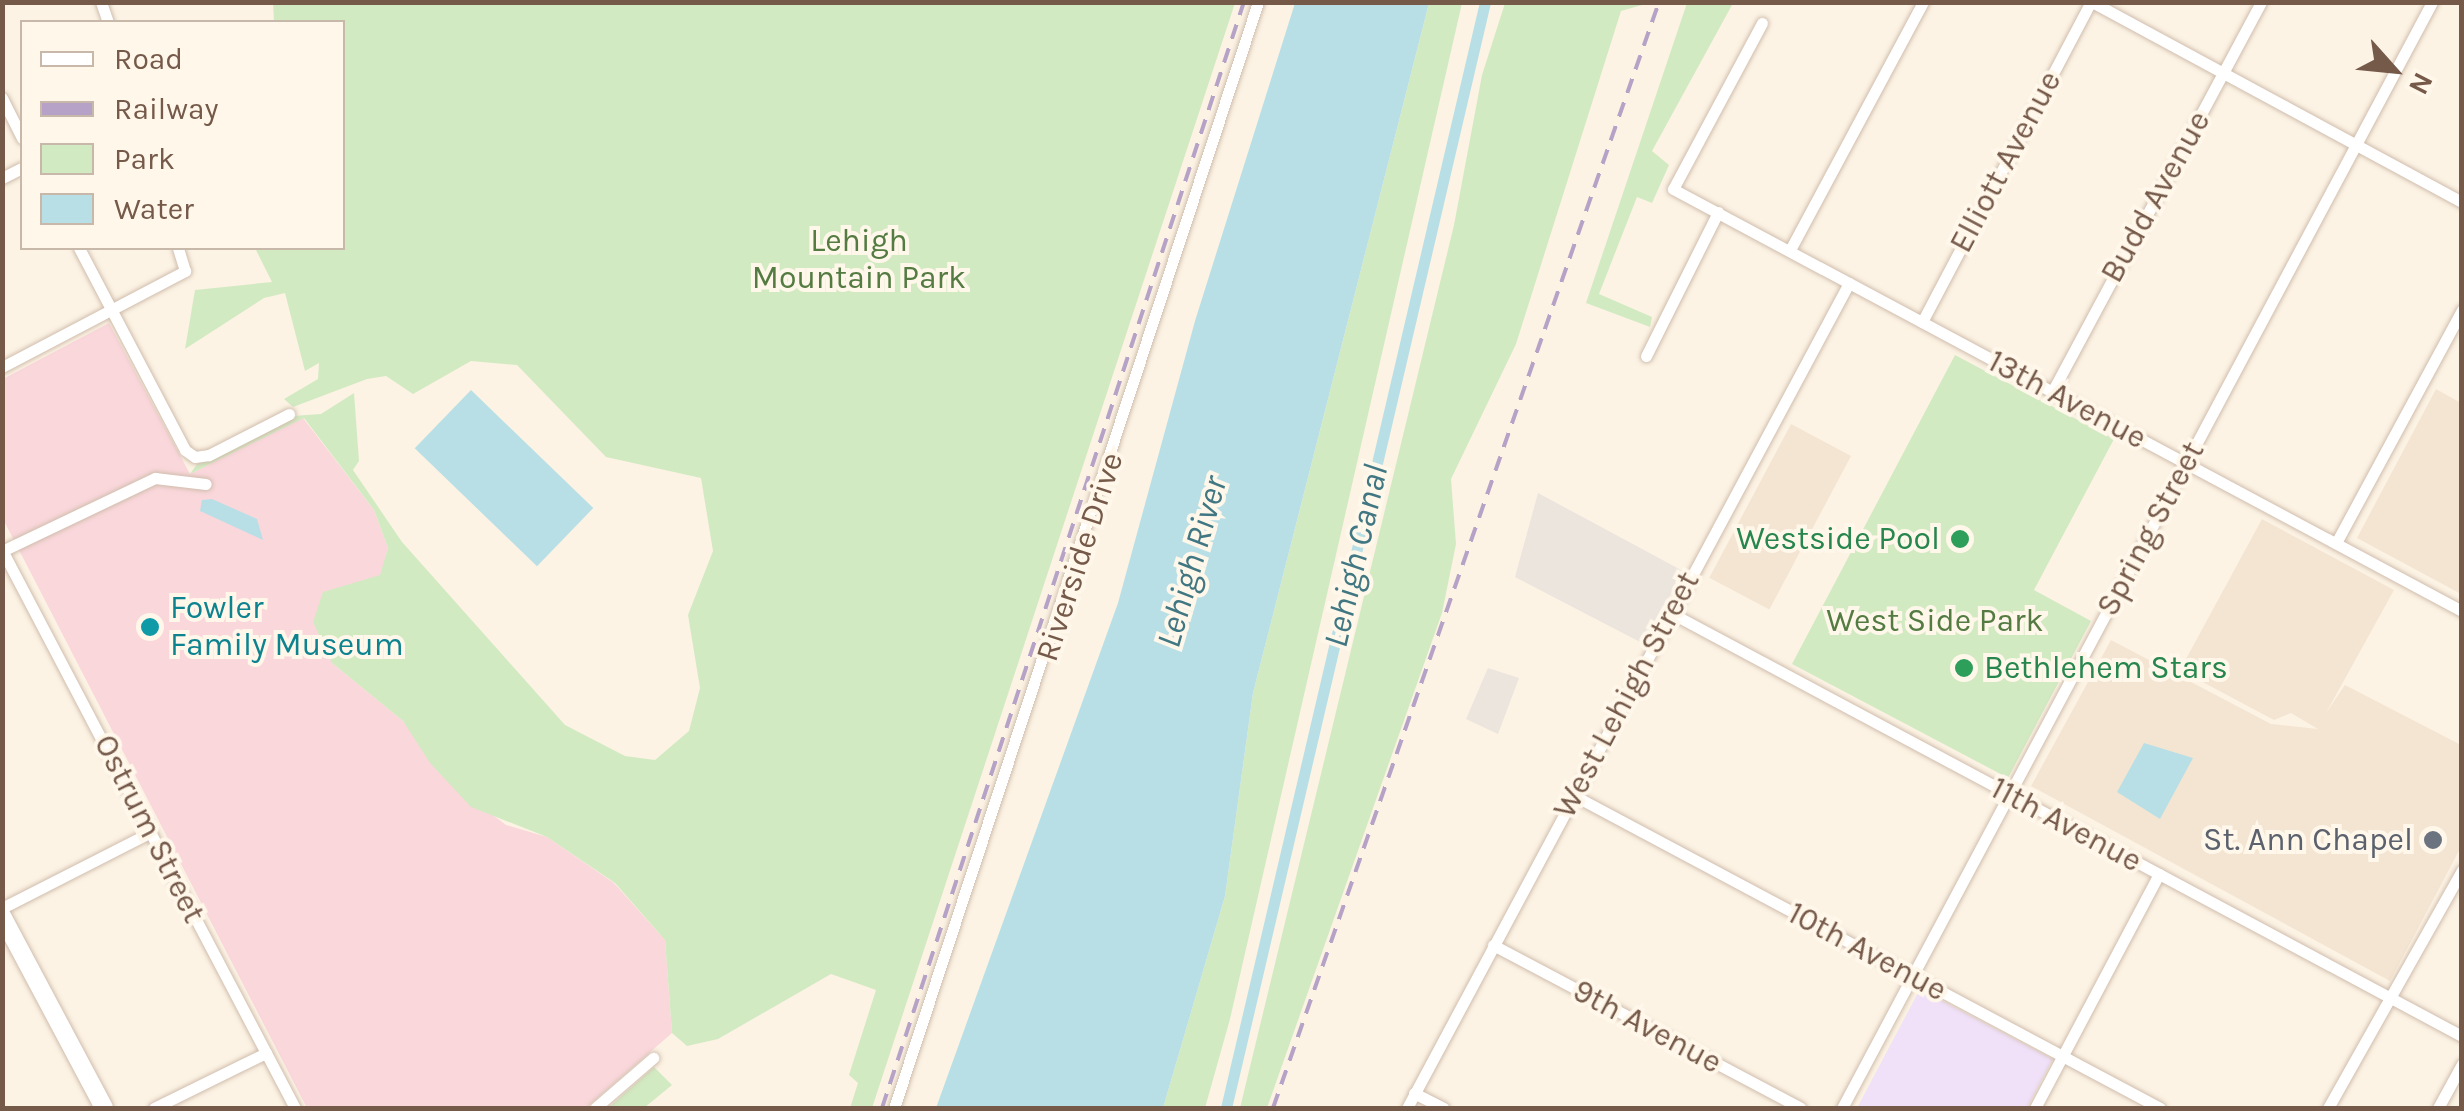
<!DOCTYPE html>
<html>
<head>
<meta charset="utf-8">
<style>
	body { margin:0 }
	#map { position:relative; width:2464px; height:1111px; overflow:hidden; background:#fcf3e4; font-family:Karla,sans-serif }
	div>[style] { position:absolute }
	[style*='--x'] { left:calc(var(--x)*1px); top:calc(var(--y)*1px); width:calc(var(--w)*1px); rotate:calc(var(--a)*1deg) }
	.residential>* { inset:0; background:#f4e5d2; transform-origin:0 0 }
	.industrial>* { inset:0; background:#ece5de }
	.education>* { inset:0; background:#f0e1f9 }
	.medical>* { inset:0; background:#fad7db }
	.green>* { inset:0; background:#d2eac2 }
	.water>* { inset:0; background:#b8dfe6; transform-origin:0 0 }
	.canal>* { height:11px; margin:-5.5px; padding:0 5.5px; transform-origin:5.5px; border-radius:5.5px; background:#b8dfe6 }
	.roads { filter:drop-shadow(0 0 2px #d0bdad) drop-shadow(0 0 2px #d0bdad) }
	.street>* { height:11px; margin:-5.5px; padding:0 5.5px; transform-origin:5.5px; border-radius:5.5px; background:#fff }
	.secondary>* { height:18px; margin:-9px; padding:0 9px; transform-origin:9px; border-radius:9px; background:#fff }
	.rail>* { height:4px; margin-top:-2px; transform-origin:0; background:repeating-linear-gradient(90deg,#b5a2c6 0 15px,transparent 0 25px) }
	.dots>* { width:28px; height:28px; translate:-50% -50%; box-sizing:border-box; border:5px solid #fff7ea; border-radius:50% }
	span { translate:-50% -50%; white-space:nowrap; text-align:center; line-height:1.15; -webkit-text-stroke:8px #fff7ea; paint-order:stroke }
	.street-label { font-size:32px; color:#755949 }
	.park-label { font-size:32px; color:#537b42 }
	.leisure-label { font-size:32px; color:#27864d }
	.right { translate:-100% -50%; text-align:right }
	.left { translate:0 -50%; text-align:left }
	.culture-label { font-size:32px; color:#0d838f }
	.worship-label { font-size:32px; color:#5b616d }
	.water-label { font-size:35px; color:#407782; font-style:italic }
	.frame { position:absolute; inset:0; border:5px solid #755949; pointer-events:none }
	.legend { position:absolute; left:20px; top:20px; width:325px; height:230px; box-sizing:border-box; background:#fff7ea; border:2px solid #c8b8aa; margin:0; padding:12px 18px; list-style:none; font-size:30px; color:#755949 }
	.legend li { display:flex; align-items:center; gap:20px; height:50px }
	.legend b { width:50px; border:2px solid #c8b8aa }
	.north { position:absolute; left:2344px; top:20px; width:100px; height:100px; -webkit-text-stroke:8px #fff7ea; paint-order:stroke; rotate:117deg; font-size:28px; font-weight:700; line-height:40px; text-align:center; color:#755949 }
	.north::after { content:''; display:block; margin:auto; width:35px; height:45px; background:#755949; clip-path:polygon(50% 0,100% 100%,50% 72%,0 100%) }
</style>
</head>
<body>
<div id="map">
	<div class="residential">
		<div style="clip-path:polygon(2436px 389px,2461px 403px,2461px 594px,2357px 538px)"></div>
		<div style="left:1791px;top:424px;width:68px;height:174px;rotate:28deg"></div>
		<div style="clip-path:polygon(2262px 519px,2394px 590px,2326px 713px,2345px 685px,2461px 745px,2461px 847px,2390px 981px,2031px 786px,2111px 640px,2271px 724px,2318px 729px,2291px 713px,2274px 720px,2180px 670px)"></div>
	</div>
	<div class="industrial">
		<div style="clip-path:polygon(1538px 493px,1683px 571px,1644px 644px,1515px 577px)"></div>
		<div style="clip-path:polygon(1488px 668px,1519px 678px,1498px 734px,1466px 719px)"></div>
	</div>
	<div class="education">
		<div style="clip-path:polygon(1920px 989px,2053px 1059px,2027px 1108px,1857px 1108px)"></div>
	</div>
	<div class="medical">
		<div style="clip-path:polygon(109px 323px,190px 474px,303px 418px,374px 510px,388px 548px,381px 575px,332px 663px,403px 721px,449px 782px,506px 825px,547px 837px,614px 883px,665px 940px,672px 1033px,586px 1108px,307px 1108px,3px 519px,3px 379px)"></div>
	</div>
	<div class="green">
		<div style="clip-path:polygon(273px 3px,1235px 3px,872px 1108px,850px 1108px,858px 1083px,849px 1075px,876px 990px,831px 974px,718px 1039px,687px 1046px,672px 1033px,665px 940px,615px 883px,547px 837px,471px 807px,430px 763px,403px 721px,332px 663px,313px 622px,323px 592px,380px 575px,388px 548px,374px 510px,304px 418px,190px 474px,197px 464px,293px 416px,321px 414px,354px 393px,359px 461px,353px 470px,402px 542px,565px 725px,625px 756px,655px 760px,689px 731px,700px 688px,688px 615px,713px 551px,701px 478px,606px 457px,517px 365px,471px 361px,413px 394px,386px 376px,367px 379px,293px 407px,284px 399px,318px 379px,319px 363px,305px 371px,285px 293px,264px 298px,185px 349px,195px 290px,272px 282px,255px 248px,342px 248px,342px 22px,274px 22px)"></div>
		<div style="clip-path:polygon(1429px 3px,1462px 3px,1230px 1019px,1205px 1108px,1163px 1108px,1225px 896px,1253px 693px)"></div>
		<div style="clip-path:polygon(1505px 3px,1649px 3px,1621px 11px,1516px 344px,1451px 479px,1456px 544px,1442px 613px,1267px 1108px,1240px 1108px,1454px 225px,1482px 75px)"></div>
		<div style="clip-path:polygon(1687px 3px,1732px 5px,1652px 151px,1669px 165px,1652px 203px,1637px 197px,1599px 294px,1652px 317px,1650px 327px,1586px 303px)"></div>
		<div style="clip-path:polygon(1955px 355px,2114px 439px,2034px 590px,2091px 621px,2008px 778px,1792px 664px)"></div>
		<div style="clip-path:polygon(654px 1067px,672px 1085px,644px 1108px,608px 1108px)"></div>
	</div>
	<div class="water">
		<div style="clip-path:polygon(1295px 3px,1429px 3px,1253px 693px,1225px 896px,1163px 1108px,936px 1108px,1118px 603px,1195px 321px)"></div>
		<div style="left:471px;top:390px;width:170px;height:81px;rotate:44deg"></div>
		<div style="clip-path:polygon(212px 499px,257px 519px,263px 540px,200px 511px,202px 500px)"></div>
		<div style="clip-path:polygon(2144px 743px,2193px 758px,2160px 819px,2117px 792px)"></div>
	</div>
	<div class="canal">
		<div style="--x:1226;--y:1108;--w:1136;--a:-76.82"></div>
	</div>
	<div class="roads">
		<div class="street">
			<div style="--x:101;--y:2;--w:21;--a:71"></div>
			<div style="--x:2092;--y:2;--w:421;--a:28.4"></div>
			<div style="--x:1762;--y:23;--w:188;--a:118.2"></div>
			<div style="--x:1673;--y:189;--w:895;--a:28.14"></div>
			<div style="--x:2;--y:98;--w:45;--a:63.4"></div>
			<div style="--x:2;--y:178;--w:22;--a:-27"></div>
			<div style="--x:79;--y:248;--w:228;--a:62.3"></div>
			<div style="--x:185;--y:450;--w:12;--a:35"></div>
			<div style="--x:195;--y:457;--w:14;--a:-8"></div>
			<div style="--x:209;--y:455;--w:90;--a:-27.1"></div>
			<div style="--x:1790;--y:250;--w:281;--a:-61.8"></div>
			<div style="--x:1922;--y:322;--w:362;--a:-62.2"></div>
			<div style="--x:1646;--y:356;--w:161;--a:-63.4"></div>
			<div style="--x:2;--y:367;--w:207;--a:-27.7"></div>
			<div style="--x:185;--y:271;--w:24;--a:-107"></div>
			<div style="--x:2052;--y:392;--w:442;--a:-61.8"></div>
			<div style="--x:2336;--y:543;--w:265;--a:-61.6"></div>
			<div style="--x:2;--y:550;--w:630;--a:62.3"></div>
			<div style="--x:2;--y:551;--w:170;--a:-25.5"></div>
			<div style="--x:155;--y:478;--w:51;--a:6.7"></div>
			<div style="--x:1671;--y:613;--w:897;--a:28.14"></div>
			<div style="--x:1573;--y:795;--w:665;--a:28.07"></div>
			<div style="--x:2;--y:908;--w:167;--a:-27"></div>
			<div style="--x:1493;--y:945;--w:348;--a:27.9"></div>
			<div style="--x:1414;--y:1093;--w:33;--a:27"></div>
			<div style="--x:154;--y:1108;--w:125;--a:-26.2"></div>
			<div style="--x:595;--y:1108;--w:77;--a:-40.8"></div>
			<div style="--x:894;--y:1108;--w:1164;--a:-71.78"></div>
			<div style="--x:1407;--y:1108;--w:936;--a:-61.82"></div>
			<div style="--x:1842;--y:1108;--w:1254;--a:-61.92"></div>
			<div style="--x:2035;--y:1108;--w:265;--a:-62.1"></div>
			<div style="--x:2328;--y:1108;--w:273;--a:-60.6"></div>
			<div style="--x:2438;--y:1108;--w:50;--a:-61.4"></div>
		</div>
		<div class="secondary">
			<div style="--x:2;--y:916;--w:217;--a:62"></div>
		</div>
	</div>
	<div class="rail">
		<div style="--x:882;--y:1108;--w:1164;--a:-71.88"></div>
		<div style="--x:1273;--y:1108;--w:1171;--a:-70.76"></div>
	</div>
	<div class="dots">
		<div style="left:1960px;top:539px;background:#2e9e5b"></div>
		<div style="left:150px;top:627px;background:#0f9aa8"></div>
		<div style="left:1964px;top:668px;background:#2e9e5b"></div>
		<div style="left:2433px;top:840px;background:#6b7280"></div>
	</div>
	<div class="street-label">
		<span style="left:2006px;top:162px;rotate:-62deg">Elliott Avenue</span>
		<span style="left:2156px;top:197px;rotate:-61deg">Budd Avenue</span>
		<span style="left:2067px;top:400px;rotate:28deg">13th Avenue</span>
		<span style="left:2151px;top:529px;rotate:-62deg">Spring Street</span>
		<span style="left:1080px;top:557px;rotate:-72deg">Riverside Drive</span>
		<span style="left:1627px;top:695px;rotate:-62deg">West Lehigh Street</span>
		<span style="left:2066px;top:825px;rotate:28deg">11th Avenue</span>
		<span style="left:149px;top:829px;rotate:63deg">Ostrum Street</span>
		<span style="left:1867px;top:952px;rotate:28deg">10th Avenue</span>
		<span style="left:1647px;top:1027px;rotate:28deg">9th Avenue</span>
	</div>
	<div class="park-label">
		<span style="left:859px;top:260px">Lehigh<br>Mountain Park</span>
		<span style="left:1935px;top:621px">West Side Park</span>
	</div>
	<div class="leisure-label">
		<span class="right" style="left:1940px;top:539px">Westside Pool</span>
		<span class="left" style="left:1984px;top:668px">Bethlehem Stars</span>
	</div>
	<div class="culture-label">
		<span class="left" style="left:170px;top:627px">Fowler<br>Family Museum</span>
	</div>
	<div class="worship-label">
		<span class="right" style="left:2413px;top:840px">St. Ann Chapel</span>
	</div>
	<div class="water-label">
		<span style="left:1356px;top:556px;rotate:-77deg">Lehigh Canal</span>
		<span style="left:1192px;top:562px;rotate:-74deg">Lehigh River</span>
	</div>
	<div class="frame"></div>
	<ul class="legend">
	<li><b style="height:12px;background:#fff"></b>Road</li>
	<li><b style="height:12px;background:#b5a2c6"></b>Railway</li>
	<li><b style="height:28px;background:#d2eac2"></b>Park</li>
	<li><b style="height:28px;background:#b8dfe6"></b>Water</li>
	</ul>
	<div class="north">N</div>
</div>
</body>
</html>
